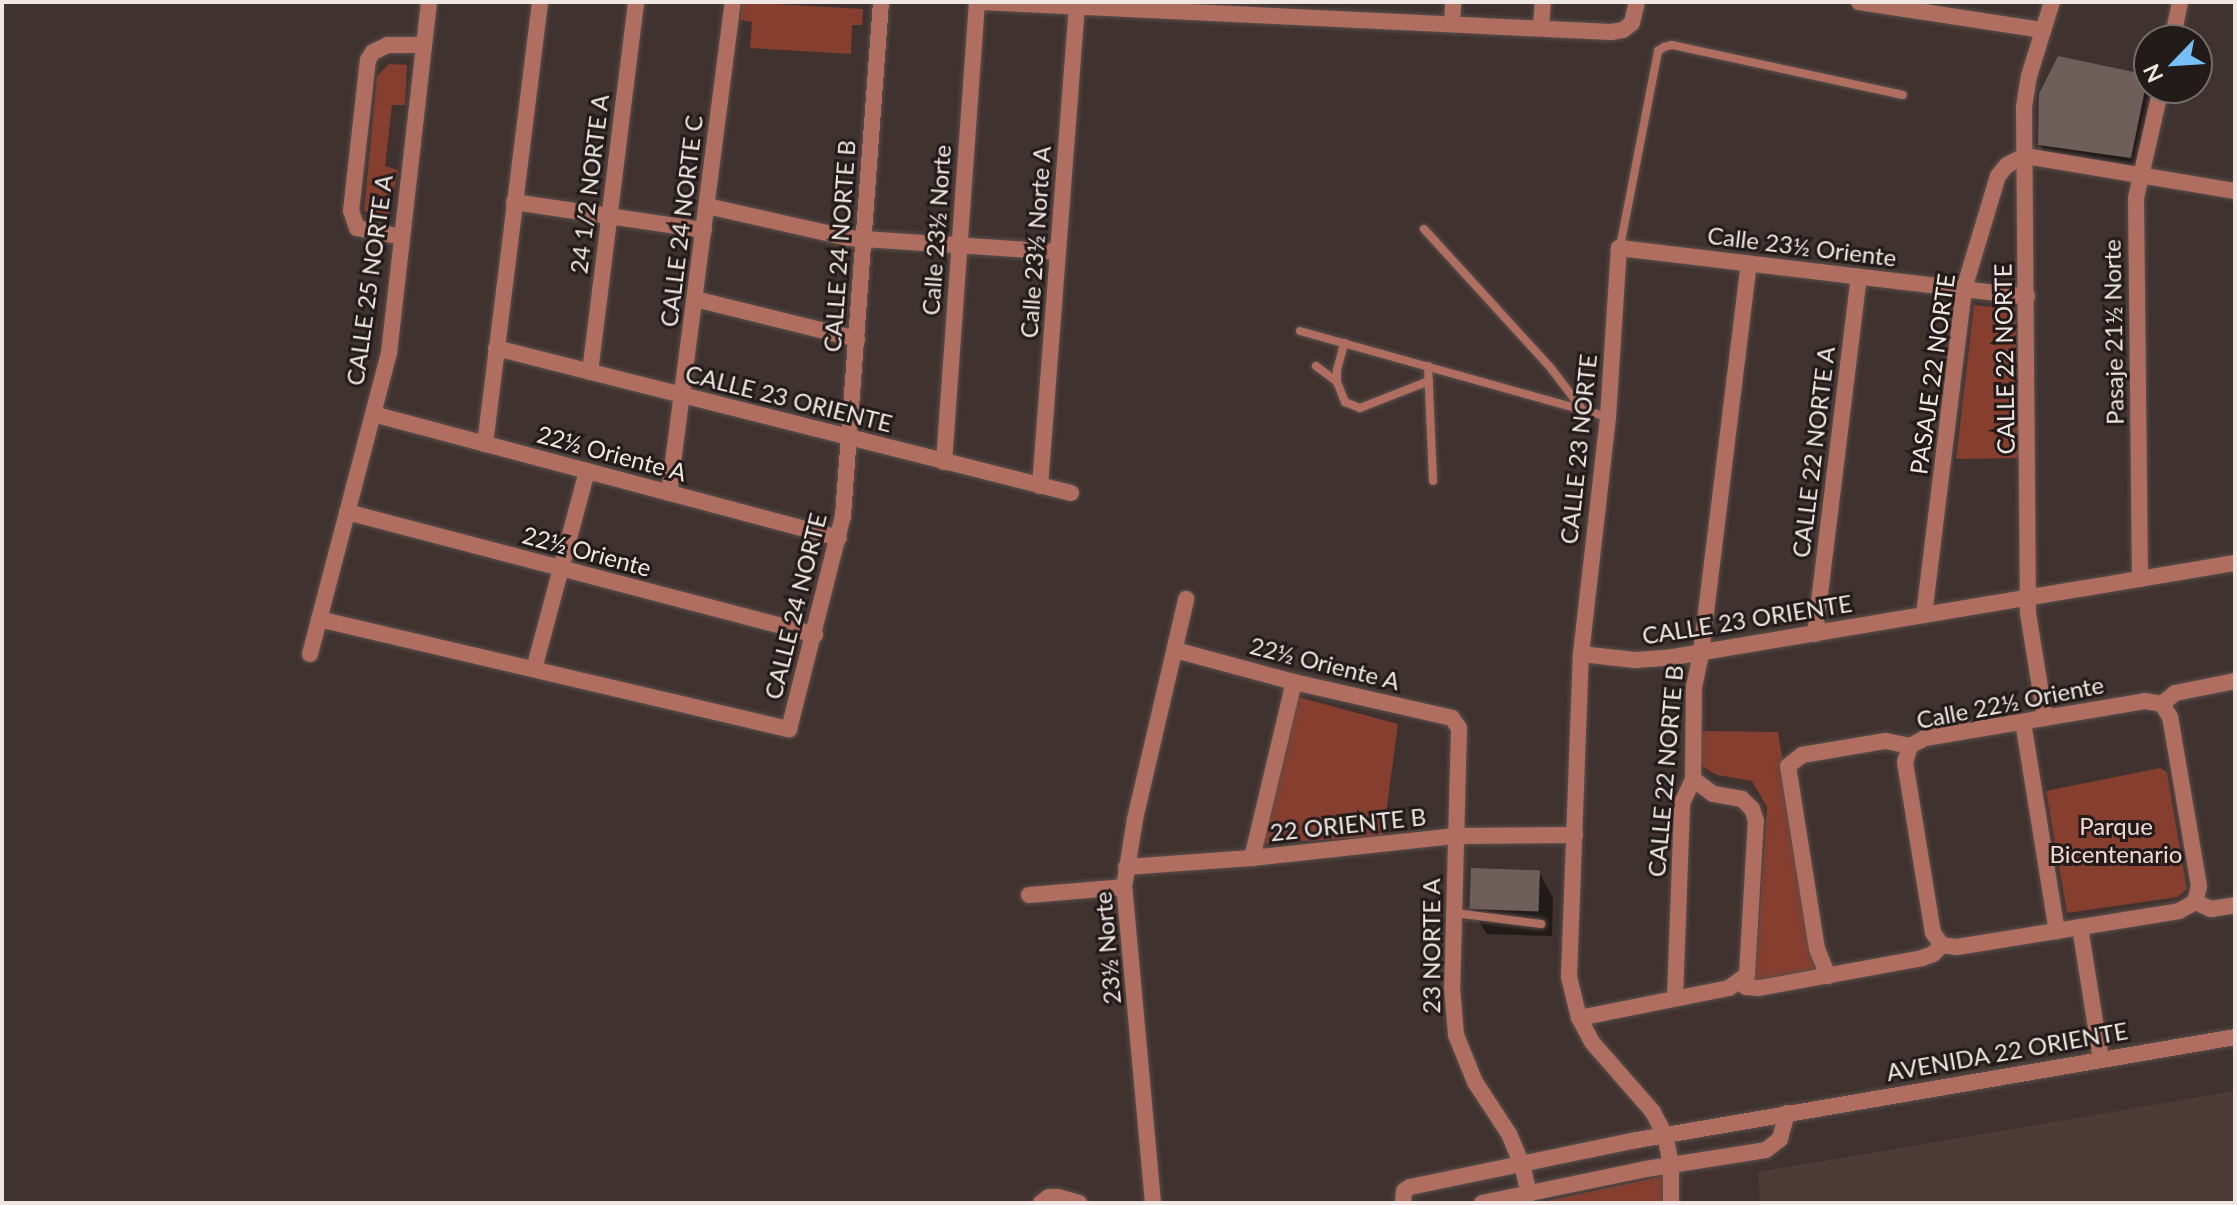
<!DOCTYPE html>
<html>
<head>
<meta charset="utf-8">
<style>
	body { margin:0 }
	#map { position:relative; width:2237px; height:1205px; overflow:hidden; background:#3f322f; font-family:Lato,sans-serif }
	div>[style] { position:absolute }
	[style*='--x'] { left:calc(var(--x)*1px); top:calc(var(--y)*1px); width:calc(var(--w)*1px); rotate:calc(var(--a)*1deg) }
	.built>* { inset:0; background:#4e3a36 }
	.green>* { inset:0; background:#863e2f }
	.shadow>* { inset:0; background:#0007 }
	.building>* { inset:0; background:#6e5f5b; transform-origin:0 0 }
	.roads { filter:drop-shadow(0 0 2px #5b4f4c) drop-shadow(0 0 2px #5b4f4c) }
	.lane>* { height:8px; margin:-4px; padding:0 4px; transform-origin:4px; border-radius:4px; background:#af6e60 }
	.street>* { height:16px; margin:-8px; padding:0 8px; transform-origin:8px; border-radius:8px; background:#af6e60 }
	span { translate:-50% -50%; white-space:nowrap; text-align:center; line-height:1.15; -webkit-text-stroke:6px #221b1a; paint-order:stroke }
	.street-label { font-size:24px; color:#f0e7e5 }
	.park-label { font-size:24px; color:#f3d7d1 }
	.frame { position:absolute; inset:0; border:4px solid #f0e7e5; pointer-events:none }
	.north { position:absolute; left:2133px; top:24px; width:80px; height:80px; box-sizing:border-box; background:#221b1a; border:2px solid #746d6b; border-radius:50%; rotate:245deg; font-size:22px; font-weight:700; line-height:32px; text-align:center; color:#f0e7e5 }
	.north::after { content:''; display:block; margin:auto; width:28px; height:36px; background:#77bff7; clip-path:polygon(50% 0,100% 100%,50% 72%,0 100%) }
</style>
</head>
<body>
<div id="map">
	<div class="built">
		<div style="clip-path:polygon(2235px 1091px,2235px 1203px,1760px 1203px,1758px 1172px)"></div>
	</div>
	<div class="green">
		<div style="clip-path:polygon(742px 2px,863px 9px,862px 25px,852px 25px,851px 54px,750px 48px,752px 22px,740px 20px)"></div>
		<div style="clip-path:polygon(389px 64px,407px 65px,405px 105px,392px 105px,385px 166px,398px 170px,389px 219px,364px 211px,377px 76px)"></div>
		<div style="clip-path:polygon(1974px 305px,2015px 309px,2019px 458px,1956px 459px)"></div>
		<div style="clip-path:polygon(1298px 697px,1398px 724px,1383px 836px,1260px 844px)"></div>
		<div style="clip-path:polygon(1701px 731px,1778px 732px,1817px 969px,1755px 980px,1767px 807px,1752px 781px,1717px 775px,1698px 764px)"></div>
		<div style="clip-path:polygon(2160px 768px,2167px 772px,2187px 889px,2178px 897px,2067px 913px,2046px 791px)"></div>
		<div style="clip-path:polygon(1663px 1176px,1662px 1203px,1537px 1203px)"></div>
	</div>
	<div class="shadow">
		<div style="clip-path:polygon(2147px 76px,2149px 88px,2154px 88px,2140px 174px,2050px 161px,2040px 144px)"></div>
		<div style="clip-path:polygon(1539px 872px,1553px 898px,1552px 936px,1487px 934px,1472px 909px)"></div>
	</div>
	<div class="building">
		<div style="clip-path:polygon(2058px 56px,2148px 75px,2131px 158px,2038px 145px,2039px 94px)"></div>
		<div style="left:1471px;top:868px;width:69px;height:41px;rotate:2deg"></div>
	</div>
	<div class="roads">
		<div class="lane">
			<div style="--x:1424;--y:229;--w:187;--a:47.6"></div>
			<div style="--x:1550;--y:367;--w:53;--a:52.7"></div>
			<div style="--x:1620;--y:247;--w:200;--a:-79"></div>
			<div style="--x:1658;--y:51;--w:7;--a:-34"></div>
			<div style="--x:1664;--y:47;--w:8;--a:-14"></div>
			<div style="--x:1672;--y:45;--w:236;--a:12.2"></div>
			<div style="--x:1300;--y:331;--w:320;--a:15.6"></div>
			<div style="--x:1316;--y:366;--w:26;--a:37"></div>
			<div style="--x:1337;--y:382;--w:22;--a:68"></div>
			<div style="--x:1345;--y:402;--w:16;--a:22"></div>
			<div style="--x:1360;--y:408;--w:74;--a:-21.4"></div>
			<div style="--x:1428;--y:366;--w:115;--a:87.5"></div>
			<div style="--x:1337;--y:382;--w:12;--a:-90"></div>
			<div style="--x:1337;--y:370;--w:28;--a:-75"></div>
			<div style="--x:1455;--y:913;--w:87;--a:7.3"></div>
		</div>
		<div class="street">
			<div style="--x:981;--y:2;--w:631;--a:2.73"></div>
			<div style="--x:1611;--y:32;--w:12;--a:-9"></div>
			<div style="--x:1623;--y:30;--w:11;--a:-38"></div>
			<div style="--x:1632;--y:23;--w:22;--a:-77"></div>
			<div style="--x:1859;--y:2;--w:186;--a:8.7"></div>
			<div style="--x:1452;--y:24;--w:22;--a:-87"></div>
			<div style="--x:1541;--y:28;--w:26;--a:-86"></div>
			<div style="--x:2172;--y:40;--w:39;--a:-78"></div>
			<div style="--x:2025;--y:156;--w:213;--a:9.5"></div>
			<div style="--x:514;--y:202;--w:192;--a:8.4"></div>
			<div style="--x:707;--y:206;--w:146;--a:12.7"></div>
			<div style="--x:849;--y:238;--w:209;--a:3.8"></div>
			<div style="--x:402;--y:237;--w:46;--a:-168.7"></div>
			<div style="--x:357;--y:228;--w:18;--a:-109"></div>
			<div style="--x:351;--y:211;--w:152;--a:-83.6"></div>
			<div style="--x:368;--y:60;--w:9;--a:-58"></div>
			<div style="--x:373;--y:52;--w:17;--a:-25"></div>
			<div style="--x:388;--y:45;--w:36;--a:0"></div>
			<div style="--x:695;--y:299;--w:167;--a:13.9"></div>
			<div style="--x:496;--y:348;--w:593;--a:14.15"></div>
			<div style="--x:590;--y:372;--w:373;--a:-82.9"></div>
			<div style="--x:373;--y:414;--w:482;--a:14.9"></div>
			<div style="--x:485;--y:444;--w:445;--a:-82.9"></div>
			<div style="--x:944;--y:462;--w:461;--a:-85.9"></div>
			<div style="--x:1040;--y:486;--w:485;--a:-85.6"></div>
			<div style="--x:669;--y:493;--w:495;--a:-82.6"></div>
			<div style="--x:347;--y:512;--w:484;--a:14.7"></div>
			<div style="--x:2140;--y:579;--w:381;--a:-90.6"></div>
			<div style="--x:2136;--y:198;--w:113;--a:-77.2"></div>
			<div style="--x:1924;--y:615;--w:328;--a:-83"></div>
			<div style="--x:1964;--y:289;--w:118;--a:-73.3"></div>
			<div style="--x:1998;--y:176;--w:14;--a:-51"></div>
			<div style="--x:2007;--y:165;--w:20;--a:-27"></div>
			<div style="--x:319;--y:619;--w:483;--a:13.2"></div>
			<div style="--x:789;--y:729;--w:220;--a:-75.8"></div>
			<div style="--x:843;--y:516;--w:515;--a:-85.77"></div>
			<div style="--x:1815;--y:634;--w:360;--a:-83"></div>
			<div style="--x:1175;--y:650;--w:123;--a:15.1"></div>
			<div style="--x:1294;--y:682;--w:162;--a:12.8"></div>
			<div style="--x:1452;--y:718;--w:12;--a:55"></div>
			<div style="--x:1459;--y:728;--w:259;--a:91.5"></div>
			<div style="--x:1452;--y:987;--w:48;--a:85.2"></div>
			<div style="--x:1456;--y:1035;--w:51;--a:68"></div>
			<div style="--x:1475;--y:1082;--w:62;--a:56.8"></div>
			<div style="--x:1509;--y:1134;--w:33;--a:67"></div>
			<div style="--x:1522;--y:1164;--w:31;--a:77"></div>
			<div style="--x:310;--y:654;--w:311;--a:-75.3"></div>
			<div style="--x:389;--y:353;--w:353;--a:-83.5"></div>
			<div style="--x:1581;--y:654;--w:54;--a:6.3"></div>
			<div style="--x:1635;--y:660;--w:32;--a:-4"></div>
			<div style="--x:1667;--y:658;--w:576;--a:-9.5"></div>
			<div style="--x:534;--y:669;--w:205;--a:-75"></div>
			<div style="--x:2162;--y:704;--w:17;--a:-40"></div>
			<div style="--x:2175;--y:693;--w:61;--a:-11.3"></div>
			<div style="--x:2045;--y:718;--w:106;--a:-99.2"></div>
			<div style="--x:2028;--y:613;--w:506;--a:-90.45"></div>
			<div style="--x:2024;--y:107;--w:31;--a:-81"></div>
			<div style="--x:2029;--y:76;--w:77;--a:-72.7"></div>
			<div style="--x:2023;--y:722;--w:212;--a:80.8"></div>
			<div style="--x:1910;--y:746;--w:17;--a:-28"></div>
			<div style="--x:1925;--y:738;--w:223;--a:-9.5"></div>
			<div style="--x:2145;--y:701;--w:17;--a:10"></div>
			<div style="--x:1910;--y:746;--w:17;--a:107"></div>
			<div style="--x:1905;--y:762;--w:173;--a:80.7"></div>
			<div style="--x:1933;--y:933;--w:15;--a:53"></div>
			<div style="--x:1252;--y:858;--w:181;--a:-76.6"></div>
			<div style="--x:1126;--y:867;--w:126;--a:-4.1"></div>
			<div style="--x:1252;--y:858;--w:205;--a:-6.2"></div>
			<div style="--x:1456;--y:836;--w:119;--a:-0.5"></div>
			<div style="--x:1029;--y:895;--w:95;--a:-4.8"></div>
			<div style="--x:2195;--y:902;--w:17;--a:24"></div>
			<div style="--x:2211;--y:909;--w:24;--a:-9"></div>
			<div style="--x:2080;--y:927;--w:134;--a:81"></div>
			<div style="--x:1942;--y:945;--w:15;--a:8"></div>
			<div style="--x:1957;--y:947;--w:225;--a:-9.2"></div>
			<div style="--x:2179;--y:911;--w:18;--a:-29"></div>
			<div style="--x:2195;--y:902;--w:16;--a:-76"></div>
			<div style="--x:2199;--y:886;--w:171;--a:-99.7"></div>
			<div style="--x:2170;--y:717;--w:15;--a:-122"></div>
			<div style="--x:1828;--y:976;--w:29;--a:-112"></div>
			<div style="--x:1817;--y:949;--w:185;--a:-99"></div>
			<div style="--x:1788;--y:766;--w:18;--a:-38"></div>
			<div style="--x:1802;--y:755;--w:85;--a:-9.5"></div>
			<div style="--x:1886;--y:741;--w:25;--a:12"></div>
			<div style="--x:1740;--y:982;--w:8;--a:40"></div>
			<div style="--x:1746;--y:987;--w:13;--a:4"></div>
			<div style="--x:1759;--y:988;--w:166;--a:-10.4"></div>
			<div style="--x:1922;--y:958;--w:12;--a:-20"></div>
			<div style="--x:1933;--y:954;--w:13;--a:-45"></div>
			<div style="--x:1675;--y:998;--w:195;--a:-87.9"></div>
			<div style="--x:1682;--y:803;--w:26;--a:-65"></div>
			<div style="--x:1693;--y:779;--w:92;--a:-89.4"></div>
			<div style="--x:1694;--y:687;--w:35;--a:-78"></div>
			<div style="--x:1701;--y:653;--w:392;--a:-83"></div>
			<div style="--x:1579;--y:1018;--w:153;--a:-11.3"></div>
			<div style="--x:1729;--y:988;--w:22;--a:-36"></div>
			<div style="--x:1747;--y:975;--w:154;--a:-86.7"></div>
			<div style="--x:1756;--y:821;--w:13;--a:-108"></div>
			<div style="--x:1752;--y:809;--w:14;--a:-135"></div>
			<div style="--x:1742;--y:799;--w:29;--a:-170"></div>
			<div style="--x:1713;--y:794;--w:25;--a:-143"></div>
			<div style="--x:1041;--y:1203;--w:10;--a:-37"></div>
			<div style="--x:1049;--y:1197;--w:9;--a:0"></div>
			<div style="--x:1058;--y:1197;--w:22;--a:16"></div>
			<div style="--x:1153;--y:1203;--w:317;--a:-95.2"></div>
			<div style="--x:1124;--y:887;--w:69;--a:-80.8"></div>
			<div style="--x:1135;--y:819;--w:226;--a:-76.9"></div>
			<div style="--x:1403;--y:1203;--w:12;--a:-85"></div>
			<div style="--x:1404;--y:1191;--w:7;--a:-34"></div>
			<div style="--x:1410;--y:1187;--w:232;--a:-11.7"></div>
			<div style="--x:1637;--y:1140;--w:607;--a:-9.77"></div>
			<div style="--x:1482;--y:1203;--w:167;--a:-11.7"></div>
			<div style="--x:1646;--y:1169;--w:121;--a:-9"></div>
			<div style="--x:1766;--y:1150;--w:18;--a:-38"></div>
			<div style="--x:1780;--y:1139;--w:27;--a:-75"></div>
			<div style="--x:1671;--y:1203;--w:38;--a:-90"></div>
			<div style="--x:1671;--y:1165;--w:31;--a:-101"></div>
			<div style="--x:1665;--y:1135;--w:26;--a:-118"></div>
			<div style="--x:1653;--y:1112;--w:93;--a:-131.1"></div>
			<div style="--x:1592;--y:1042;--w:27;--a:-118"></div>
			<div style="--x:1579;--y:1018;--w:42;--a:-103.7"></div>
			<div style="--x:1569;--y:977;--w:323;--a:-87.9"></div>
			<div style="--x:1581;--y:654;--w:239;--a:-83.5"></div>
			<div style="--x:1608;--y:417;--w:169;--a:-86.3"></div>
			<div style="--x:1619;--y:248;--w:411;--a:6.8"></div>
		</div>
	</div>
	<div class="street-label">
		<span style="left:589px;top:184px;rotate:-83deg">24 1/2 NORTE A</span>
		<span style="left:681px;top:221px;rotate:-83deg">CALLE 24 NORTE C</span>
		<span style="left:936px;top:230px;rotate:-86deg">Calle 23½ Norte</span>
		<span style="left:1035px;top:242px;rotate:-86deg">Calle 23½ Norte A</span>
		<span style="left:839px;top:246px;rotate:-86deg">CALLE 24 NORTE B</span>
		<span style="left:1802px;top:246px;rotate:7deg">Calle 23½ Oriente</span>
		<span style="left:369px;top:280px;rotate:-82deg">CALLE 25 NORTE A</span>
		<span style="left:2113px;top:332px;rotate:-91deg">Pasaje 21½ Norte</span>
		<span style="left:2004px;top:359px;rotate:-91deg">CALLE 22 NORTE</span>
		<span style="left:1932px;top:374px;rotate:-82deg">PASAJE 22 NORTE</span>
		<span style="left:789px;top:398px;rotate:14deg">CALLE 23 ORIENTE</span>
		<span style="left:1578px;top:449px;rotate:-84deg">CALLE 23 NORTE</span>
		<span style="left:1813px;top:452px;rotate:-83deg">CALLE 22 NORTE A</span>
		<span style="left:612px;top:453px;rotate:15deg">22½ Oriente A</span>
		<span style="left:587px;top:551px;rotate:15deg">22½ Oriente</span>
		<span style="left:795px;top:606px;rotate:-76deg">CALLE 24 NORTE</span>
		<span style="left:1747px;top:619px;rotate:-9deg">CALLE 23 ORIENTE</span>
		<span style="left:1325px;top:663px;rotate:14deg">22½ Oriente A</span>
		<span style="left:2010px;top:702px;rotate:-11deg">Calle 22½ Oriente</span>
		<span style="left:1665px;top:771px;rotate:-85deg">CALLE 22 NORTE B</span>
		<span style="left:1348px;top:824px;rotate:-6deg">22 ORIENTE B</span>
		<span style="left:1431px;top:946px;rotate:-90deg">23 NORTE A</span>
		<span style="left:1107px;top:948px;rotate:-95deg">23½ Norte</span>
		<span style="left:2007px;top:1051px;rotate:-10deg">AVENIDA 22 ORIENTE</span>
	</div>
	<div class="park-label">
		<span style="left:2116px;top:840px">Parque<br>Bicentenario</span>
	</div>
	<div class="frame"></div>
	<div class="north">N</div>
</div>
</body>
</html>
